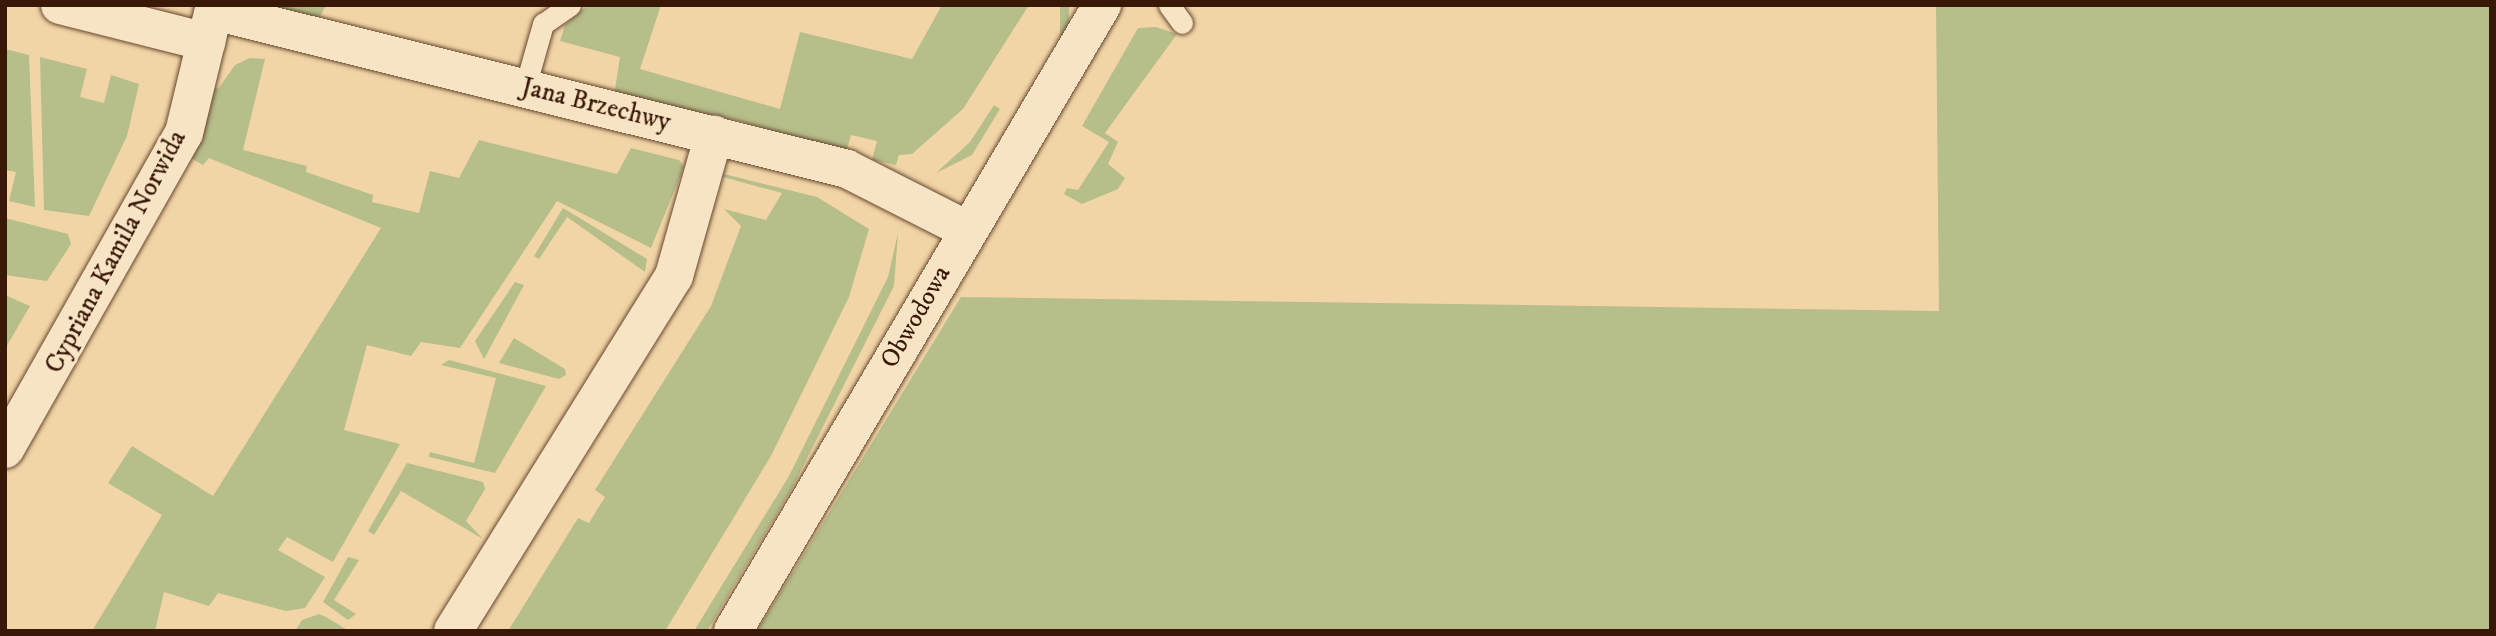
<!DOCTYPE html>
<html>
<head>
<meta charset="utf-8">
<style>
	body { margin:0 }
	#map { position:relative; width:2496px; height:636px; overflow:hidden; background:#f2d5a6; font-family:"IM FELL DW Pica",serif }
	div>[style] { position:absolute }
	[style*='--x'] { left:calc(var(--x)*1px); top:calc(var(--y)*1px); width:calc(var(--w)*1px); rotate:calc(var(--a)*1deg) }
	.green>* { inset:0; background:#b6be8a; transform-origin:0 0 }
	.roads { filter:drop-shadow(0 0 2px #67472f) drop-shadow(0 0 2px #67472f) }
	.lane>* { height:21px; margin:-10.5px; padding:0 10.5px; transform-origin:10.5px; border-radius:10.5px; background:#f7e4c5 }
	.street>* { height:38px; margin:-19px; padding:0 19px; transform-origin:19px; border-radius:19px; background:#f7e4c5 }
	.secondary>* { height:38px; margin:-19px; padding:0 19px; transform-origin:19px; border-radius:19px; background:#f7e4c5 }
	span { translate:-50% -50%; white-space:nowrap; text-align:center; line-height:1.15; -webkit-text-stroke:6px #f7e4c5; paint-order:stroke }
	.street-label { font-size:26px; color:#391807 }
	.frame { position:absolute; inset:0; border:7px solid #391807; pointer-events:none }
</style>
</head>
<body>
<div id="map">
	<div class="green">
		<div style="clip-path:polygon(267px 5px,326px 5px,318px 21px)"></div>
		<div style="clip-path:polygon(588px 5px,661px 5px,640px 69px,780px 109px,800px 32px,912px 59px,942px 5px,1029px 5px,963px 109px,912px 154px,899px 155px,896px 165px,872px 160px,877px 141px,851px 135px,846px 153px,740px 121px,614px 96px,620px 57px,560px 41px,565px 25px)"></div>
		<div style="left:1060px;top:5px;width:9px;height:95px"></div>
		<div style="clip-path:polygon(1936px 5px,2491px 5px,2491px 631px,757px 631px,961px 297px,1939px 311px)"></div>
		<div style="clip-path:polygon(1156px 27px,1177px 34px,1105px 133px,1118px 142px,1108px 164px,1125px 178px,1118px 189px,1082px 204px,1064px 194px,1067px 188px,1078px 190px,1109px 142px,1082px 126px,1138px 28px)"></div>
		<div style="clip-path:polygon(5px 49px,29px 55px,35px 207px,9px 201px,16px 172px,5px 170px)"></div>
		<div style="clip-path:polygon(40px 57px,87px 69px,80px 97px,104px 103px,111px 75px,139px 84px,127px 136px,89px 216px,44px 210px)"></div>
		<div style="clip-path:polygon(250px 58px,265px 59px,243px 150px,307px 166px,306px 172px,373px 195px,372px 202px,419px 213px,430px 171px,459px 178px,479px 140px,617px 174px,631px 148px,679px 160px,684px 167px,651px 248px,557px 201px,460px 348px,421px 342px,411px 356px,367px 345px,344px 430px,400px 444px,333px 562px,287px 537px,278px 550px,325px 577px,305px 608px,286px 611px,218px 593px,209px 606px,164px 592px,155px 631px,92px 631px,162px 515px,108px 483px,132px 446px,213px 496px,381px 228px,209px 158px,203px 165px,189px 157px,206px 84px,218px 89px,235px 65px)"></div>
		<div style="clip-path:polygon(994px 105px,1000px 109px,972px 155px,936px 173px,970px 142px)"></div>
		<div style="clip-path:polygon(724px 174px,817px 197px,869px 229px,849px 297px,771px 456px,665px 631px,508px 631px,578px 518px,589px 523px,605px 497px,595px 490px,711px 306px,741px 226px,724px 209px,766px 220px,782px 193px,719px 176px)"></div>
		<div style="clip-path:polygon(563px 208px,647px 259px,645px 272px,567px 217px,539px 259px,534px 256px)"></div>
		<div style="clip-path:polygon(5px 218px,68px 234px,71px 244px,47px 281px,5px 275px)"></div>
		<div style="clip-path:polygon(898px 233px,894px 286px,792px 488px,707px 631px,694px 631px,789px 476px,888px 277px)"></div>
		<div style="clip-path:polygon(515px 282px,524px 285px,484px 359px,475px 341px)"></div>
		<div style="clip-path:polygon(5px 295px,30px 306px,5px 349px)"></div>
		<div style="clip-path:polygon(514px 338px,565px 369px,566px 375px,559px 379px,499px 363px)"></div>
		<div style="clip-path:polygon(449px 360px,546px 386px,495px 473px,429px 457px,430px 452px,474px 463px,496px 378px,441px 365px)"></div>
		<div style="clip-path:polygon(407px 463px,483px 482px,485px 489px,466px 521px,483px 539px,401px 491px,374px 535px,368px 531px)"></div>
		<div style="clip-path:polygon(348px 557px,359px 560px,334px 600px,356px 614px,348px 620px,323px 602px)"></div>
		<div style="clip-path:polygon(319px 614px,326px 617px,349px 631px,295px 631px,302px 620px)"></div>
	</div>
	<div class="roads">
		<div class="lane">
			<div style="--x:1169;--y:5;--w:22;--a:54"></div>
			<div style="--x:525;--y:87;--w:66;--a:-74.1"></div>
			<div style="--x:543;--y:24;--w:33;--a:-35"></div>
		</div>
		<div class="street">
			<div style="--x:60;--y:5;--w:151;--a:14.2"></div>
			<div style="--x:214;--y:11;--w:652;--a:14.01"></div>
			<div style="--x:847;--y:169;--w:135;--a:26.9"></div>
			<div style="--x:5;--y:449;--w:363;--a:-60.5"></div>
			<div style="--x:184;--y:133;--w:132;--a:-76.4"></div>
			<div style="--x:453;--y:631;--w:418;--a:-58.1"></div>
			<div style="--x:674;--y:276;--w:147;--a:-74.2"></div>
		</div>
		<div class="secondary">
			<div style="--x:733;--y:631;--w:727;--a:-59.48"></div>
		</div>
	</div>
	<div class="street-label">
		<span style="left:596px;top:105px;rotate:14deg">Jana Brzechwy</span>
		<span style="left:116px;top:252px;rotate:-62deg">Cypriana Kamila Norwida</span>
		<span style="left:916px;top:317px;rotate:-60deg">Obwodowa</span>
	</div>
	<div class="frame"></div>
</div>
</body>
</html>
